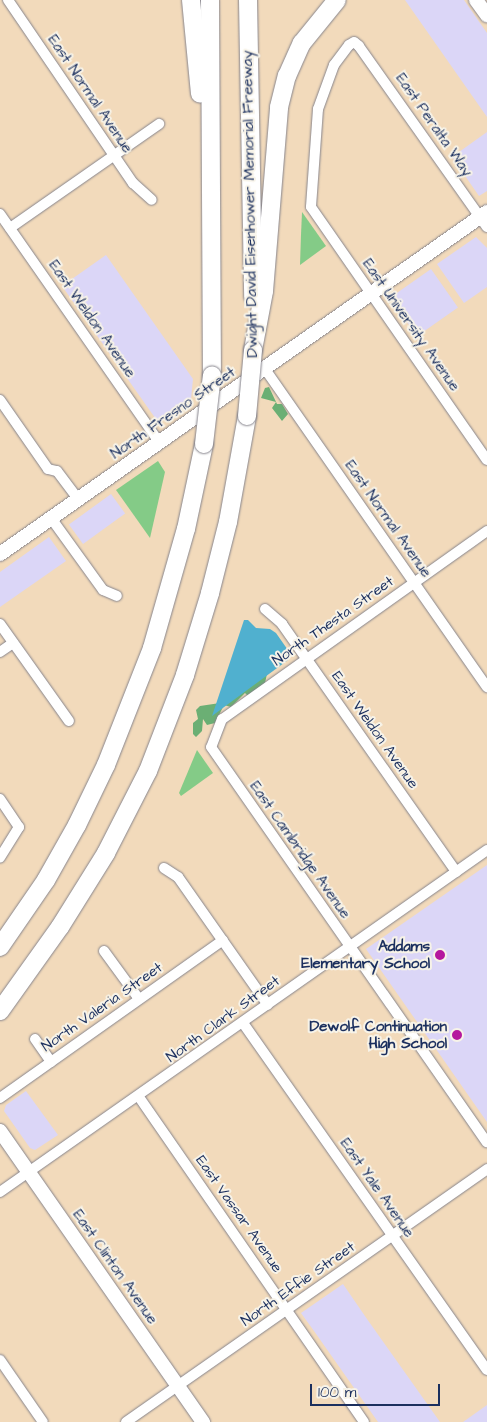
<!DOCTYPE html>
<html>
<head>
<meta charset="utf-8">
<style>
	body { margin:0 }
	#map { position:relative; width:487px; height:1422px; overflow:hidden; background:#f2dabb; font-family:"Architects Daughter",sans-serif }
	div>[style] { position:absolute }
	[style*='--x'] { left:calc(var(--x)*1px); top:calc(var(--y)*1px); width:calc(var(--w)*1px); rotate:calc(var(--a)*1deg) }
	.built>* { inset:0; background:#dbd6f7; transform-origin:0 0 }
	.green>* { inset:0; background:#84cb87 }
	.forest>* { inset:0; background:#6baf74 }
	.water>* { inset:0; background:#50b0cf }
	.roads { filter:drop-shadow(0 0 1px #86848c) drop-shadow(0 0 1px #86848c) }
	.minor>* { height:10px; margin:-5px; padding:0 5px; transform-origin:5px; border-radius:5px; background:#fff }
	.secondary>* { height:14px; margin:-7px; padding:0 7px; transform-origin:7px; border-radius:7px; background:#fff }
	.motorway>* { height:18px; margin:-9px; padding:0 9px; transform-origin:9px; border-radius:9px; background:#fff }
	.bridges { filter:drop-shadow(0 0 1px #86848c) drop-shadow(0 0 1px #86848c) }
	.motorway-bridge>* { height:18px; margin:-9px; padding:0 9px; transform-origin:9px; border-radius:9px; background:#fff }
	.dots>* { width:14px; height:14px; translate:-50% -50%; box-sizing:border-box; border:2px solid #f7f3e8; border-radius:50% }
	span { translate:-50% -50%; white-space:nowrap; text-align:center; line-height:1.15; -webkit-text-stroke:4px #f7f3e8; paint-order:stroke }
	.street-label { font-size:15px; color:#1b2f5e }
	.poi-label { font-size:15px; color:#1b2f5e; font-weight:700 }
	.right { translate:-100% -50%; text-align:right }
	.scale { position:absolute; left:310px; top:1384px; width:130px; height:22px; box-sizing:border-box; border:2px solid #1b2f5e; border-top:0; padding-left:6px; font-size:15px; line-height:18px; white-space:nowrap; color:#1b2f5e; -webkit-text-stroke:4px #f7f3e8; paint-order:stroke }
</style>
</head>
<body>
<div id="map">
	<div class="built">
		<div style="clip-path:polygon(405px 0,464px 0,487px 33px,487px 117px)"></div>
		<div style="clip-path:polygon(487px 132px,487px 191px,479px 196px,452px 157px)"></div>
		<div style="clip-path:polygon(476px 237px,487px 248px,487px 287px,464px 303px,437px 264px)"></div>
		<div style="clip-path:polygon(106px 255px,193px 379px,191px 399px,158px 422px,62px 286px)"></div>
		<div style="left:431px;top:269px;width:47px;height:50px;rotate:55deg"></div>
		<div style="left:111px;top:494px;width:24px;height:52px;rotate:54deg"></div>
		<div style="clip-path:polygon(49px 537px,66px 561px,0 607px,0 572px)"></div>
		<div style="clip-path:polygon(487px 865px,487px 1122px,366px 949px)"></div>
		<div style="clip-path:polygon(26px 1091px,58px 1135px,35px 1150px,30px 1148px,4px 1111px,6px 1105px)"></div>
		<div style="clip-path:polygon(343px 1284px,367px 1319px,440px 1422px,378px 1422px,314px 1331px,301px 1313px)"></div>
		<div style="clip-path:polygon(487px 1405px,487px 1422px,463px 1422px)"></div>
	</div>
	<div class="green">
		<div style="clip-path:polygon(302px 212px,326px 246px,300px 265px,301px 235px)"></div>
		<div style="clip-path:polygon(158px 461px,165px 472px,150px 538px,116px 490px)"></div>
		<div style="clip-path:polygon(197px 750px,213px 773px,181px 796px,179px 793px)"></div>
	</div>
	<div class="forest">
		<div style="clip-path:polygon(269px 387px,277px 404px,282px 404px,288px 414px,282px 421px,272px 408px,276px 402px,261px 398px,265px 388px)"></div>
		<div style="clip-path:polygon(267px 674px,265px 683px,248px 696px,245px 693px,231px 707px,224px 705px,215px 723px,207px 725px,203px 719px,202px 731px,196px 737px,193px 734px,193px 723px,198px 719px,196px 710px,200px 706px,220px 703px)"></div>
	</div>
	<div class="water">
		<div style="clip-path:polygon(244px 620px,248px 620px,256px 628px,270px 629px,276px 633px,290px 653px,288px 660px,212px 716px)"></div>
	</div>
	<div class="roads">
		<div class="minor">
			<div style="--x:8;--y:0;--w:222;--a:55.7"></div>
			<div style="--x:133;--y:183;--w:25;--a:42"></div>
			<div style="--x:0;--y:214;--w:278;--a:55.1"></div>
			<div style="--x:487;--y:227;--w:222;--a:-125.3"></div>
			<div style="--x:359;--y:46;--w:6;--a:-141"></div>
			<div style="--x:354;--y:42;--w:6;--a:149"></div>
			<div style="--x:349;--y:45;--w:25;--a:127"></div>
			<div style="--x:334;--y:65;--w:47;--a:110"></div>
			<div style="--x:318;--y:109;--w:98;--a:94.1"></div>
			<div style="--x:311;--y:207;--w:308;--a:55.2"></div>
			<div style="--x:10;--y:228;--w:182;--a:-34.9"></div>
			<div style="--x:265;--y:369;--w:388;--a:55.1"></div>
			<div style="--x:0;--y:400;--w:84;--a:55.2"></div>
			<div style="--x:48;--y:469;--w:9;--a:13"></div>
			<div style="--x:57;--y:471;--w:35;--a:53"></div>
			<div style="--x:51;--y:518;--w:89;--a:54.2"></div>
			<div style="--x:103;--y:590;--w:15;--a:23"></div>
			<div style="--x:487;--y:531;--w:325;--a:144.6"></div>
			<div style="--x:222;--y:719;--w:30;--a:111"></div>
			<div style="--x:211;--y:747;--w:482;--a:55.1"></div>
			<div style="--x:265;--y:609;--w:23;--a:41"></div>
			<div style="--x:282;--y:624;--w:303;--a:54.9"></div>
			<div style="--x:0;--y:624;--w:119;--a:54.6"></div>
			<div style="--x:0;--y:652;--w:16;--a:-35"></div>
			<div style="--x:0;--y:799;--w:34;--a:56"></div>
			<div style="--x:19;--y:827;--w:36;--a:122"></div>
			<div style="--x:164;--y:868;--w:17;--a:33"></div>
			<div style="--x:178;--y:877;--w:156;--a:54.9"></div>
			<div style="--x:104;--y:951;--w:59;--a:53.9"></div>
			<div style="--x:243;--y:1023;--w:424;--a:54.9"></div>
			<div style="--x:35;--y:1039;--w:28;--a:55"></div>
			<div style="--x:139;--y:1097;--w:395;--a:55.3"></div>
			<div style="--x:0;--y:1098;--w:273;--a:-35.3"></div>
			<div style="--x:0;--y:1192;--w:595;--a:-35.08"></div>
			<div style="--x:0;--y:1360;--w:75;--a:55.3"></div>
			<div style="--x:126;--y:1422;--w:441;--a:-35"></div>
		</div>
		<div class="secondary">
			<div style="--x:476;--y:0;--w:19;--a:54"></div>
			<div style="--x:0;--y:554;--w:595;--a:-35.08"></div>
			<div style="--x:0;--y:1131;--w:355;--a:55.1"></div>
		</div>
		<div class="motorway">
			<div style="--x:191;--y:0;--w:94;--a:84.5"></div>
			<div style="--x:210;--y:0;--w:375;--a:89.7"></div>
			<div style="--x:248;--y:0;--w:297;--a:89"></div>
			<div style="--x:253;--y:350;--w:60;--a:-79.4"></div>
			<div style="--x:264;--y:291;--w:185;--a:-85.3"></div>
			<div style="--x:279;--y:107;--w:32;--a:-76"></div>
			<div style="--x:287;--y:76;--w:36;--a:-66"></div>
			<div style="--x:302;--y:43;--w:55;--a:-50.9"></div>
			<div style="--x:0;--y:947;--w:81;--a:-55.5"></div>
			<div style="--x:46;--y:880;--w:63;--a:-60.6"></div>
			<div style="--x:77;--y:825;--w:67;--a:-64.2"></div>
			<div style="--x:106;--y:765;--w:126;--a:-68.5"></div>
			<div style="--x:152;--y:648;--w:124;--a:-74.1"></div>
			<div style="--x:186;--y:529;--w:87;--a:-78"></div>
			<div style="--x:0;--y:1011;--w:103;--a:-54.5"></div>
			<div style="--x:60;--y:927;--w:87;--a:-58.1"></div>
			<div style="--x:106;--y:853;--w:92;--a:-62.9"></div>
			<div style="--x:148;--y:771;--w:103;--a:-68.9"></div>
			<div style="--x:185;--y:675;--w:86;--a:-73"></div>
			<div style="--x:210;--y:593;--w:73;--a:-75.8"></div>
			<div style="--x:228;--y:522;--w:108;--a:-79.8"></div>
		</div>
	</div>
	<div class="bridges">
		<div class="motorway-bridge">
			<div style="--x:247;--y:416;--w:66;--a:-84.8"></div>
			<div style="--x:204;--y:444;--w:69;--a:-83.4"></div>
		</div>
	</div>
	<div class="dots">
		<div style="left:440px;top:955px;background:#b5179e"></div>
		<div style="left:457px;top:1035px;background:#b5179e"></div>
	</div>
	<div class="street-label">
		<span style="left:90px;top:94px;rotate:56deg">East Normal Avenue</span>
		<span style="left:434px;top:125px;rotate:55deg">East Peralta Way</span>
		<span style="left:250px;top:204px;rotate:-91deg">Dwight David Eisenhower Memorial Freeway</span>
		<span style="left:92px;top:319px;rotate:55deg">East Weldon Avenue</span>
		<span style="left:411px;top:325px;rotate:55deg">East University Avenue</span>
		<span style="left:173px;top:413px;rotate:-35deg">North Fresno Street</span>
		<span style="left:388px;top:519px;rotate:55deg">East Normal Avenue</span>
		<span style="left:333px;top:621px;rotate:-35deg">North Thesta Street</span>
		<span style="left:375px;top:730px;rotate:55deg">East Weldon Avenue</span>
		<span style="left:300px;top:850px;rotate:55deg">East Cambridge Avenue</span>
		<span style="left:102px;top:1007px;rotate:-35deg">North Valeria Street</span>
		<span style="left:223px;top:1019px;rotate:-36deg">North Clark Street</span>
		<span style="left:377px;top:1188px;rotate:55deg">East Yale Avenue</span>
		<span style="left:239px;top:1214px;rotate:55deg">East Vassar Avenue</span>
		<span style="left:115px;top:1267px;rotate:55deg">East Clinton Avenue</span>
		<span style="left:298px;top:1284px;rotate:-35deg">North Effie Street</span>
	</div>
	<div class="poi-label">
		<span class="right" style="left:430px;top:955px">Addams<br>Elementary School</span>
		<span class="right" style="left:447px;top:1035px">Dewolf Continuation<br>High School</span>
	</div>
	<div class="scale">100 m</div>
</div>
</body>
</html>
